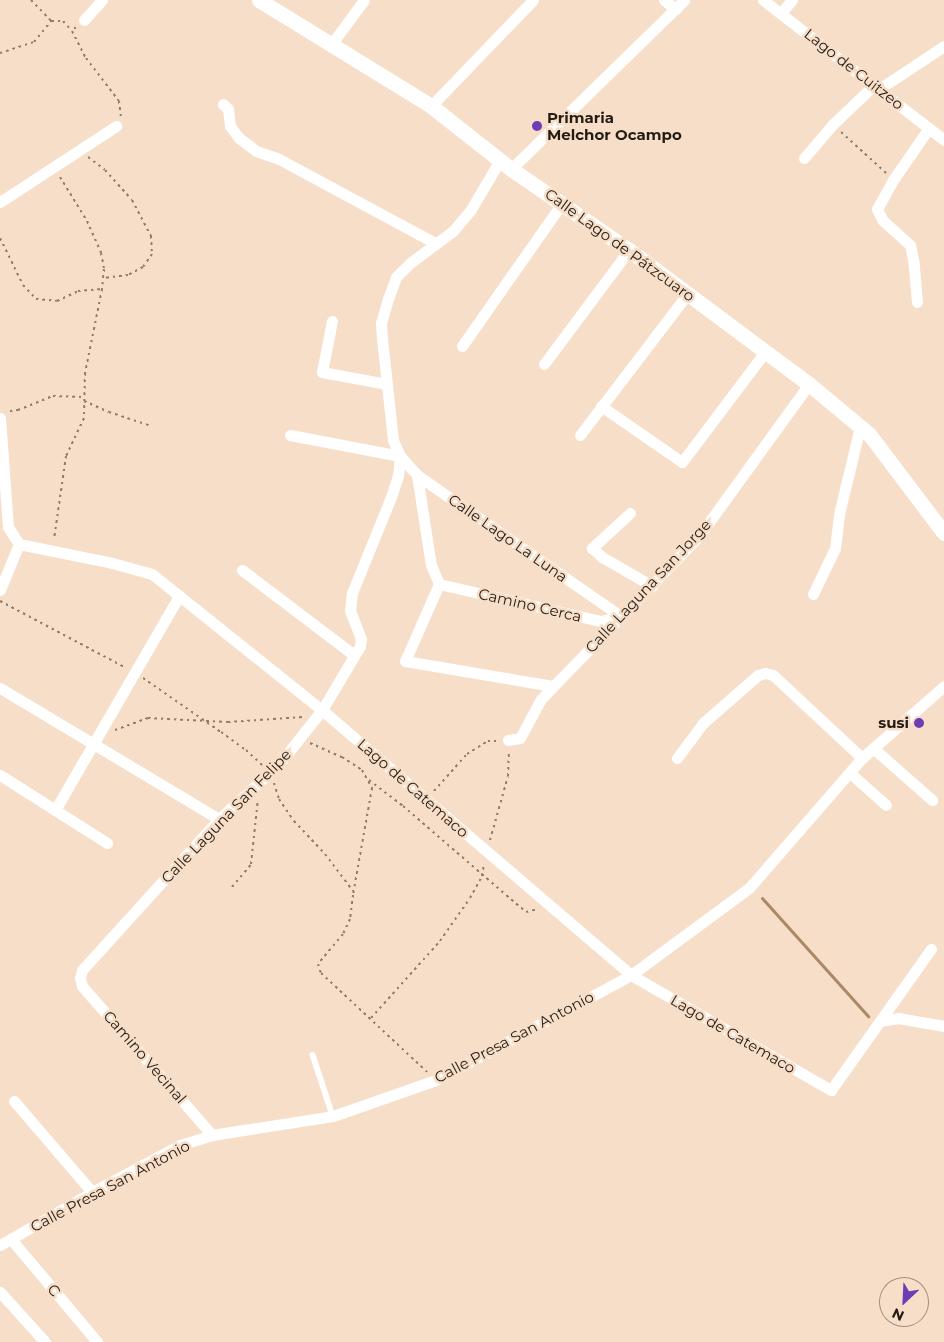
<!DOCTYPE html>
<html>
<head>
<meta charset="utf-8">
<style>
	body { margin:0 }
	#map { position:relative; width:944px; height:1342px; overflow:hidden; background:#f7dec8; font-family:Montserrat,sans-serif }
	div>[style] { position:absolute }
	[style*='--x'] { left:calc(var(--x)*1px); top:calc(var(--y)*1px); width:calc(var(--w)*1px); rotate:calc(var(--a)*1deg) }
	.stream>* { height:3px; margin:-1.5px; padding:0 1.5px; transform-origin:1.5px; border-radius:1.5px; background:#ab8866 }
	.path>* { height:2px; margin-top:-1px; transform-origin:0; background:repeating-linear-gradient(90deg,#8d7d6d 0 2.5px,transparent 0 6.5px) }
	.lane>* { height:5.5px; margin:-2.75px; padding:0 2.75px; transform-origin:2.75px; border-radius:2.75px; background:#fff }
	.street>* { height:11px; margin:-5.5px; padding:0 5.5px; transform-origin:5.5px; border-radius:5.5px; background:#fff }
	.secondary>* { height:15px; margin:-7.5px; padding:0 7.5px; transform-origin:7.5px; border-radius:7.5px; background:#fff }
	.dots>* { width:14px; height:14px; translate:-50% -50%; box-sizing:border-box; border:2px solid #f7dec8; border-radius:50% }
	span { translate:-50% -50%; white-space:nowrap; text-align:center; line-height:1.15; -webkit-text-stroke:5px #f7dec8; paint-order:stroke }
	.street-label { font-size:15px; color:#241c13 }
	.poi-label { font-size:15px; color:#241c13; font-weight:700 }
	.left { translate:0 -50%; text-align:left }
	.right { translate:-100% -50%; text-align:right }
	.north { position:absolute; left:879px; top:1277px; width:50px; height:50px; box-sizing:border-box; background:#f7dec8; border:1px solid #a39080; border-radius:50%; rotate:205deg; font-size:14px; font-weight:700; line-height:20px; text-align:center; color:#241c13 }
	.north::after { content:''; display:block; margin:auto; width:18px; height:22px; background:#6c3db4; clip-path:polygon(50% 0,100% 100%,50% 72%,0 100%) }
</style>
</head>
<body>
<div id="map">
	<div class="stream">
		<div style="--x:762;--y:898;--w:159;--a:48.1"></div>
	</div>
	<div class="path">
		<div style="--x:31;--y:0;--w:29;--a:46"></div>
		<div style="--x:76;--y:27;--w:6;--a:135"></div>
		<div style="--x:72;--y:31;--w:30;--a:63"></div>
		<div style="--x:86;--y:58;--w:54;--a:52.5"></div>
		<div style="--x:119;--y:101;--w:17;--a:83"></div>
		<div style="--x:0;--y:53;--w:36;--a:-18"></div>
		<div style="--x:34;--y:42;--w:27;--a:-51"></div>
		<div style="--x:51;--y:21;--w:12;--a:0"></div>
		<div style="--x:63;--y:21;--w:13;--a:48"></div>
		<div style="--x:841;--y:132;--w:61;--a:42.3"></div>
		<div style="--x:88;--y:157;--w:21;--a:37"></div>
		<div style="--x:105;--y:170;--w:40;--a:48"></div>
		<div style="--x:132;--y:200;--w:41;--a:62.2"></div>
		<div style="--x:151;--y:236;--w:18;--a:87"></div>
		<div style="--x:152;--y:254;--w:16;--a:125"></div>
		<div style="--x:143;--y:267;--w:17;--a:152"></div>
		<div style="--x:128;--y:275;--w:25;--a:173"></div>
		<div style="--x:60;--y:177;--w:52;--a:58.5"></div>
		<div style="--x:87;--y:221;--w:35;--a:66"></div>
		<div style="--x:101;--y:253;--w:16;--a:79"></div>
		<div style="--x:104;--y:269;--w:20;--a:96"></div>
		<div style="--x:0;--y:238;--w:52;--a:63.9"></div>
		<div style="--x:23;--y:285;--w:19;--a:47"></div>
		<div style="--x:36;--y:299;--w:21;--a:5"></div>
		<div style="--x:57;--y:301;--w:23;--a:-25"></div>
		<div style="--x:78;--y:291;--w:24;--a:-5"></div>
		<div style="--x:102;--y:289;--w:86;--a:101.4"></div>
		<div style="--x:85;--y:373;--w:45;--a:91.3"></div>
		<div style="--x:84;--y:418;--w:42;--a:115.3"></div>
		<div style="--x:66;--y:456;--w:84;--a:98.2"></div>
		<div style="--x:84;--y:401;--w:27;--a:24"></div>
		<div style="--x:109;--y:412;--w:44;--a:18.4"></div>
		<div style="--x:10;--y:411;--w:8;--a:-7"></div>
		<div style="--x:18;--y:410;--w:38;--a:-22"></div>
		<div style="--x:53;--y:396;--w:31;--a:2"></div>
		<div style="--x:0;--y:601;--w:140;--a:28"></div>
		<div style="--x:143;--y:678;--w:95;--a:34.7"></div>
		<div style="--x:221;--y:732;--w:31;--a:36"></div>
		<div style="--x:246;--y:750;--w:22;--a:43"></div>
		<div style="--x:115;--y:730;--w:35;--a:-20"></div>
		<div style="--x:148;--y:718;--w:80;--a:2.9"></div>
		<div style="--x:228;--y:722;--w:75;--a:-3.8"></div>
		<div style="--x:310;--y:743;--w:35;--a:24"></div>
		<div style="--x:342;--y:757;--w:24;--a:33"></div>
		<div style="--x:362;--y:770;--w:21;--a:61"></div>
		<div style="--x:372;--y:788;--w:109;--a:100.1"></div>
		<div style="--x:353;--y:895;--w:24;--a:97"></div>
		<div style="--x:350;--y:919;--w:17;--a:115"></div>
		<div style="--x:343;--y:934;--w:39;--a:130"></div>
		<div style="--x:318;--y:964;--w:9;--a:72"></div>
		<div style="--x:321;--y:973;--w:145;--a:43"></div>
		<div style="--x:369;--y:780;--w:43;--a:37.4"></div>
		<div style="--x:403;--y:806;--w:162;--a:40.8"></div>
		<div style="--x:526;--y:912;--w:12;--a:-14"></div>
		<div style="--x:274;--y:783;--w:17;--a:73"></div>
		<div style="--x:279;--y:799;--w:27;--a:56"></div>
		<div style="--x:294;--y:821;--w:45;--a:46.8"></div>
		<div style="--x:325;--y:854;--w:46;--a:52.9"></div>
		<div style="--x:434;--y:791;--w:50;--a:-48.3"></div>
		<div style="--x:467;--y:754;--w:25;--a:-32"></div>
		<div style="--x:488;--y:741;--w:8;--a:0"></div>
		<div style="--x:490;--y:840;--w:66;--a:-74.3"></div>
		<div style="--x:508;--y:776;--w:26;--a:-88"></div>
		<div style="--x:232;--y:887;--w:30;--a:-50"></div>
		<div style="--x:251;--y:864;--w:65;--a:-83.9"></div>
		<div style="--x:371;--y:1018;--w:103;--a:-48.1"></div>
		<div style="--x:440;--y:941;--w:52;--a:-55.1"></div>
		<div style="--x:470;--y:898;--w:25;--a:-61"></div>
		<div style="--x:482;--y:876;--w:12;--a:-81"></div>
	</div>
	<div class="lane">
		<div style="--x:313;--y:1055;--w:64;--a:71.8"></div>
	</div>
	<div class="street">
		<div style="--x:664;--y:0;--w:15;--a:37"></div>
		<div style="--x:763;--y:0;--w:229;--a:37.7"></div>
		<div style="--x:781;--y:13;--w:17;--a:-50"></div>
		<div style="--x:84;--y:20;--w:27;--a:-48"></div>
		<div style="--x:330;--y:46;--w:57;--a:-53.5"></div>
		<div style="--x:879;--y:89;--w:78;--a:-33.5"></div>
		<div style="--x:223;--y:104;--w:7;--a:45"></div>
		<div style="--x:228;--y:109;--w:17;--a:83"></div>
		<div style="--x:230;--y:126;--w:15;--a:53"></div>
		<div style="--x:239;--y:138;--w:21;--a:37"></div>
		<div style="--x:256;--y:151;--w:24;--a:19"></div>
		<div style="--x:279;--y:159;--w:177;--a:28.3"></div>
		<div style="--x:431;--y:106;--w:147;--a:-46.1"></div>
		<div style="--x:804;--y:158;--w:45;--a:-49.5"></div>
		<div style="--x:833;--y:124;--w:57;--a:-43.6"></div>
		<div style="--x:511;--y:169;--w:242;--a:-44.3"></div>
		<div style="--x:0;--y:202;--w:139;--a:-33.2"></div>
		<div style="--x:917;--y:302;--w:37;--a:-95"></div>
		<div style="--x:914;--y:265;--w:20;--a:-101"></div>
		<div style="--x:910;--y:245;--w:36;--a:-138"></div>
		<div style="--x:883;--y:221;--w:13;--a:-117"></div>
		<div style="--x:877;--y:209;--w:33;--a:-61"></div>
		<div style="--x:893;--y:180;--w:63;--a:-55.3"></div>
		<div style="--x:332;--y:321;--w:52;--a:101.1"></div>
		<div style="--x:322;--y:372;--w:65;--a:10.6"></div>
		<div style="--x:462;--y:346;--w:176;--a:-55"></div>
		<div style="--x:544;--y:364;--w:142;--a:-53.3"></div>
		<div style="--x:601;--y:406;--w:98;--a:34.7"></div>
		<div style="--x:682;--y:462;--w:138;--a:-53"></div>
		<div style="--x:0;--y:418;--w:109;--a:85.8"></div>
		<div style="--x:8;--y:527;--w:20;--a:57"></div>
		<div style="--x:19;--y:544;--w:95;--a:11.5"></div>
		<div style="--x:112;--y:563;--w:41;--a:15.4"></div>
		<div style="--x:152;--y:574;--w:218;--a:38.7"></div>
		<div style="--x:322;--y:710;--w:407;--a:40.6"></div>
		<div style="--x:631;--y:975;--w:231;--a:29.9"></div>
		<div style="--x:831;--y:1090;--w:173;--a:-54.7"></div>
		<div style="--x:290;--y:435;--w:112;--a:10.8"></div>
		<div style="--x:400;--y:456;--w:25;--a:48"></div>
		<div style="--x:417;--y:475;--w:248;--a:34.7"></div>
		<div style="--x:580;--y:435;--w:178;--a:-52.7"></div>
		<div style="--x:417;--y:475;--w:91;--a:81.2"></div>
		<div style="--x:431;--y:565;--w:21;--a:67"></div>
		<div style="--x:439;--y:584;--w:84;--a:113.8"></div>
		<div style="--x:405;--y:661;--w:150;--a:9.6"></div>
		<div style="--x:630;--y:513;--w:52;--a:137.4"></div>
		<div style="--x:592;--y:548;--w:13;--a:42"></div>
		<div style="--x:602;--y:557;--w:58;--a:30.1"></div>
		<div style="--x:242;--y:570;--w:141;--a:37.2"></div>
		<div style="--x:439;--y:584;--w:166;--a:12.9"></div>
		<div style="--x:601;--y:621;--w:21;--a:-14"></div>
		<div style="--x:0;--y:590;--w:50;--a:-67.6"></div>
		<div style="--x:813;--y:594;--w:51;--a:-64.4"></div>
		<div style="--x:835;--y:548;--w:38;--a:-83"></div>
		<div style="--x:840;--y:510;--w:85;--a:-76.5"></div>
		<div style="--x:0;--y:688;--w:255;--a:30.9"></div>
		<div style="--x:508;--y:740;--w:12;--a:-9"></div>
		<div style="--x:520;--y:738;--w:44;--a:-61.7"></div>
		<div style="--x:541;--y:699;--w:227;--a:-45.9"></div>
		<div style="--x:699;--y:536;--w:188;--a:-54.1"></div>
		<div style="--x:873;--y:748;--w:79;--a:41.4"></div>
		<div style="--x:677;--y:758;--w:44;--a:-53.4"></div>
		<div style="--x:703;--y:723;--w:73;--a:-41.1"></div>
		<div style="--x:758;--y:675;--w:7;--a:-16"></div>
		<div style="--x:765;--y:673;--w:8;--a:14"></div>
		<div style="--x:773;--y:675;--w:122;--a:43"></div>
		<div style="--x:850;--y:773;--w:48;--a:41.6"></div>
		<div style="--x:0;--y:775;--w:127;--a:32.4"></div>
		<div style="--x:55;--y:810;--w:247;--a:-59.9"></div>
		<div style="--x:881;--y:1021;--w:17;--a:-10"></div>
		<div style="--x:898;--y:1018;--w:47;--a:9.9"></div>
		<div style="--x:14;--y:1101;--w:120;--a:49.4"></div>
		<div style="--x:212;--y:1135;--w:198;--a:-131.1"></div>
		<div style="--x:82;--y:986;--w:8;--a:-104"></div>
		<div style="--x:80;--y:978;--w:8;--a:-76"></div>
		<div style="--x:82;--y:970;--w:204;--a:-47.8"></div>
		<div style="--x:219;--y:819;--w:81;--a:-42.5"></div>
		<div style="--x:279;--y:764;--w:69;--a:-51.5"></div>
		<div style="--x:322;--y:710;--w:74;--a:-59.3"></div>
		<div style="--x:360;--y:646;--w:7;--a:-82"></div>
		<div style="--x:361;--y:639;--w:30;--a:-111"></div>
		<div style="--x:350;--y:611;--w:18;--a:-84"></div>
		<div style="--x:352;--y:593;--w:104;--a:-67.9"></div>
		<div style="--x:391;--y:497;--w:22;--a:-72"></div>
		<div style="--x:398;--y:476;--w:20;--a:-84"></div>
		<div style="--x:400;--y:456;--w:17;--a:-114"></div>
		<div style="--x:393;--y:440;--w:103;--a:-96.2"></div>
		<div style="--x:382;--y:338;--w:15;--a:-94"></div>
		<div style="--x:381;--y:323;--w:25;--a:-74"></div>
		<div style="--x:388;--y:299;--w:23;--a:-70"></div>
		<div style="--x:396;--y:277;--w:20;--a:-45"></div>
		<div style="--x:410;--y:263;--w:54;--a:-36.7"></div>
		<div style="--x:453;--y:231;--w:26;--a:-50"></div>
		<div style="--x:470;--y:211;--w:59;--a:-59.5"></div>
		<div style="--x:11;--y:1239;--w:134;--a:50.1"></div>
		<div style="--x:0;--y:1245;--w:106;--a:-29.9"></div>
		<div style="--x:92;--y:1192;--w:100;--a:-28.1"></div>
		<div style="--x:180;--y:1145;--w:34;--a:-17"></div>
		<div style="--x:212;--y:1135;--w:122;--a:-8.9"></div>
		<div style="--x:333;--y:1116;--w:109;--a:-19.3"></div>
		<div style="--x:436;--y:1080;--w:221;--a:-28.3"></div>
		<div style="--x:631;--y:975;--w:147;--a:-36.4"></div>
		<div style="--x:749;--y:888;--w:172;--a:-49"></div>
		<div style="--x:862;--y:758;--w:109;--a:-41.3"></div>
		<div style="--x:0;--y:1292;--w:67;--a:48"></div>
	</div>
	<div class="secondary">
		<div style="--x:259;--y:0;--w:202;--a:31.6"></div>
		<div style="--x:431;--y:106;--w:102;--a:38.2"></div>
		<div style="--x:511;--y:169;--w:143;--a:34.5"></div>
		<div style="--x:629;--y:250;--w:224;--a:36.7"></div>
		<div style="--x:809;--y:384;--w:78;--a:39.8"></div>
		<div style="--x:869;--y:434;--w:124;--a:52.9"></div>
	</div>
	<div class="dots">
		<div style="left:537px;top:126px;background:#6c3db4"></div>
		<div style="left:919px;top:723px;background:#6c3db4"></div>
	</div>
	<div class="street-label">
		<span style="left:854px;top:69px;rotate:38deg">Lago de Cuitzeo</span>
		<span style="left:620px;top:245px;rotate:36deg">Calle Lago de Pátzcuaro</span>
		<span style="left:508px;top:538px;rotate:35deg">Calle Lago La Luna</span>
		<span style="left:648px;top:586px;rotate:-47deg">Calle Laguna San Jorge</span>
		<span style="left:530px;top:605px;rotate:13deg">Camino Cerca</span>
		<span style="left:413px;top:788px;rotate:41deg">Lago de Catemaco</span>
		<span style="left:226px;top:816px;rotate:-46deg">Calle Laguna San Felipe</span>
		<span style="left:733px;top:1034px;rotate:30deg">Lago de Catemaco</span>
		<span style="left:514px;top:1037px;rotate:-28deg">Calle Presa San Antonio</span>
		<span style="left:145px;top:1057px;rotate:49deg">Camino Vecinal</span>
		<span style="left:110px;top:1186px;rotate:-28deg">Calle Presa San Antonio</span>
		<span style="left:54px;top:1290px;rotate:50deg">C</span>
	</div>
	<div class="poi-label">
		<span class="left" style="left:547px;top:126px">Primaria<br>Melchor Ocampo</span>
		<span class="right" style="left:909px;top:723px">susi</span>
	</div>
	<div class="north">N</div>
</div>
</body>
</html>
